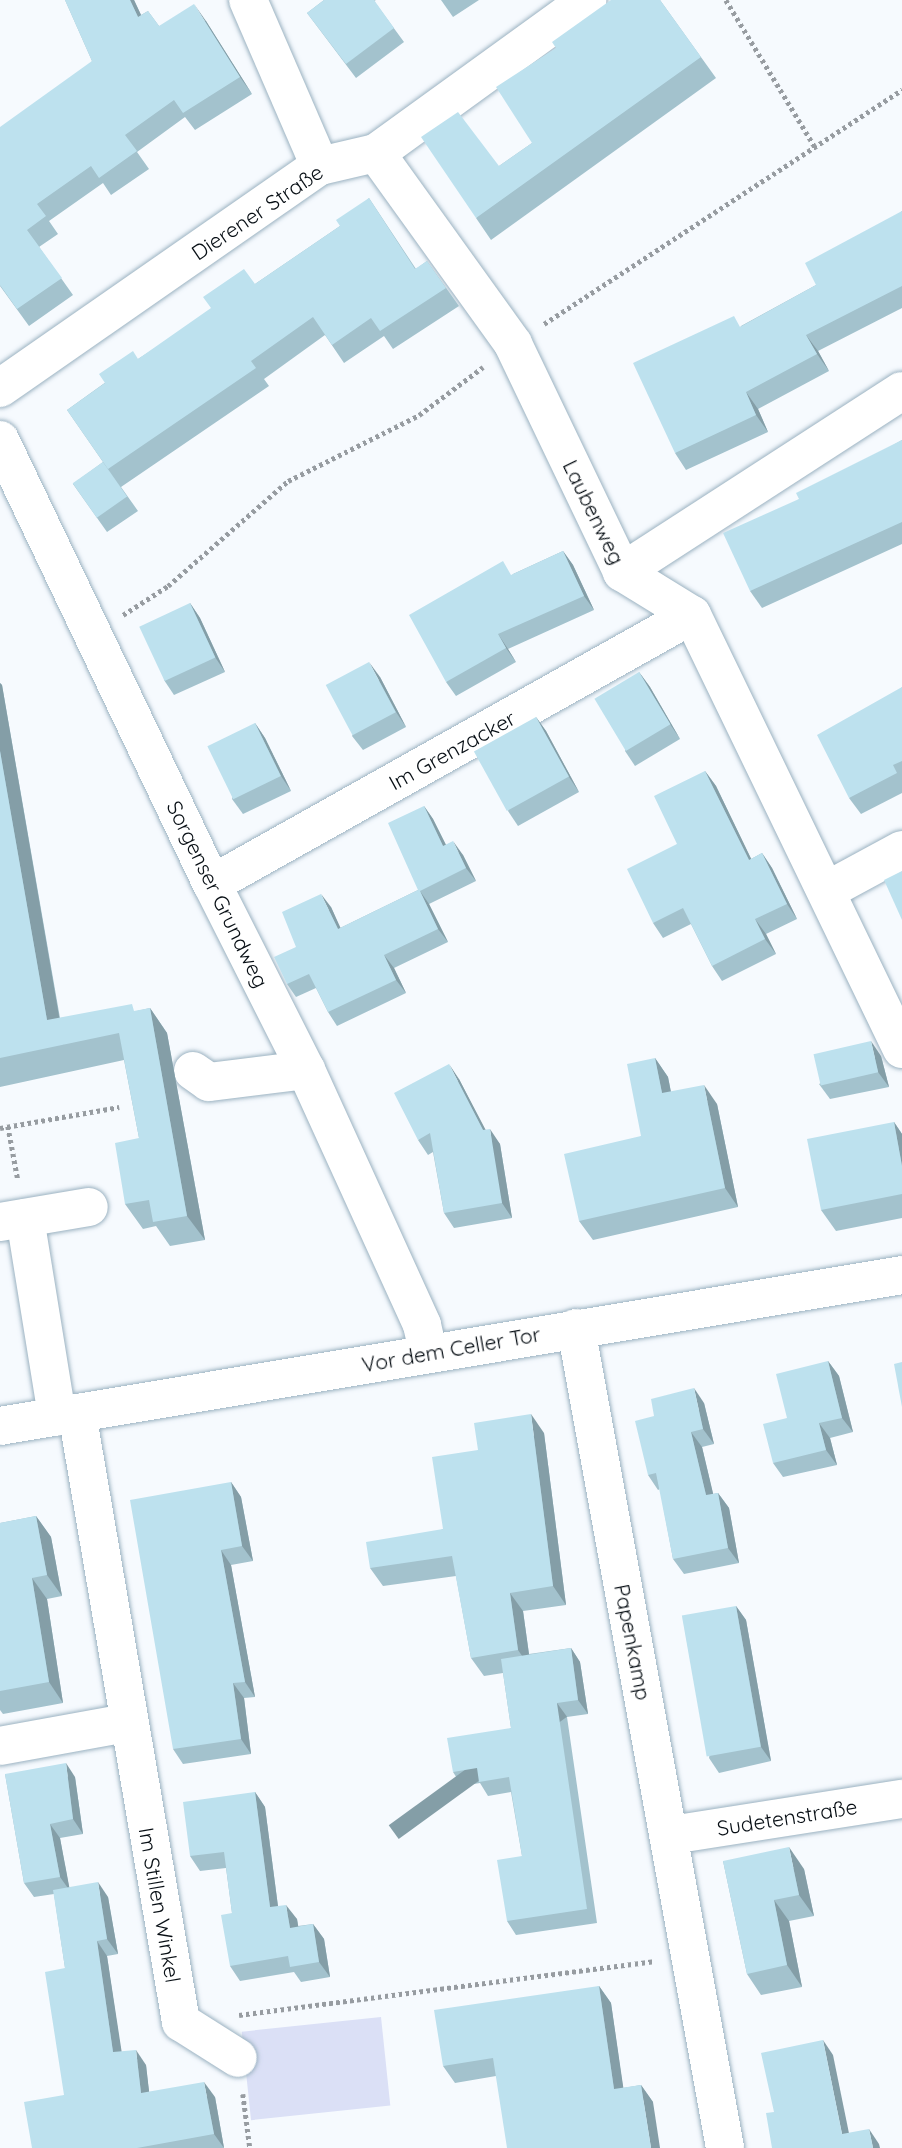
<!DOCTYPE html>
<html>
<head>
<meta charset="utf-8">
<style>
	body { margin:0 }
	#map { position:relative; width:902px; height:2148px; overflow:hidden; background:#f6fafe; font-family:Quicksand,sans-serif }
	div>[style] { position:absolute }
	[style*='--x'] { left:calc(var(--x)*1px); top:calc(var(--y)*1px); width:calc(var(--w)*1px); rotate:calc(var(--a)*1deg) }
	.green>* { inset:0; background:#dbe0f6; transform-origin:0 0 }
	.path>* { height:4.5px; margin-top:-2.25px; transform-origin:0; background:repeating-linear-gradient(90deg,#979ca1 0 3.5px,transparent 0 7px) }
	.roads { filter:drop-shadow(0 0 2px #9bb2c1) drop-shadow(0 0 2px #9bb2c1) }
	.minor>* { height:38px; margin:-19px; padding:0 19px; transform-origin:19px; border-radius:19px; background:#fff }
	.wall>* { inset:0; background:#a3c2cd }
	.shaded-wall>* { inset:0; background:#849ea7; transform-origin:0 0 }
	.building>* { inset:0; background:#bde1ee; transform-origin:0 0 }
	span { translate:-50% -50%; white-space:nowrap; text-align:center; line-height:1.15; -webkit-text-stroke:6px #fff; paint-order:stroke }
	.street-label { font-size:21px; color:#070e14 }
</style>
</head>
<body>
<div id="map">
	<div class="green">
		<div style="left:381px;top:2017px;width:89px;height:140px;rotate:84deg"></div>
	</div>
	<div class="path">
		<div style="--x:726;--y:0;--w:172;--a:58.8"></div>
		<div style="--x:544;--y:324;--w:428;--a:-33.2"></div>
		<div style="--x:123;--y:615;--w:54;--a:-32.8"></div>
		<div style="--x:168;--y:586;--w:159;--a:-41.2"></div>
		<div style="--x:288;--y:481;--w:147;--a:-26.7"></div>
		<div style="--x:419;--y:415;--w:80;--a:-36.9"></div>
		<div style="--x:8;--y:1126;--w:55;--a:79.5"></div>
		<div style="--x:0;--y:1128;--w:121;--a:-10"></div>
		<div style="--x:239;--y:2015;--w:418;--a:-7.4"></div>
		<div style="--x:243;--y:2094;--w:54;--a:82.6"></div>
	</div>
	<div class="roads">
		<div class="minor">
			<div style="--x:248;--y:0;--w:181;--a:66.6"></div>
			<div style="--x:376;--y:153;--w:235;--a:54.3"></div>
			<div style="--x:513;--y:344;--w:253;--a:64.4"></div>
			<div style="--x:622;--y:572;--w:82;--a:31.6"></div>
			<div style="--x:692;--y:615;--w:482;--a:64.2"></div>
			<div style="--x:0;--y:388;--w:389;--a:-34.8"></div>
			<div style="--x:320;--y:166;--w:57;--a:-13.1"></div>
			<div style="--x:376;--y:153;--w:261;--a:-35.9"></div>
			<div style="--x:0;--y:440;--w:492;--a:64.5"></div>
			<div style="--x:212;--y:884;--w:208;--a:63.2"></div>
			<div style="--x:306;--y:1070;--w:280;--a:65.5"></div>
			<div style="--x:422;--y:1325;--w:28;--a:77"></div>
			<div style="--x:622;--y:572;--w:333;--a:-32.9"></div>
			<div style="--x:212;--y:884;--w:550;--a:-29.27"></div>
			<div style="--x:828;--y:890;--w:84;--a:-28.4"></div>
			<div style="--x:193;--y:1071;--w:19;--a:35"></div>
			<div style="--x:209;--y:1082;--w:98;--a:-7.1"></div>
			<div style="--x:25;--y:1218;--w:201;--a:80.8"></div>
			<div style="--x:0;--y:1222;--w:90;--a:-9.6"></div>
			<div style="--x:576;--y:1328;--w:833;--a:79.7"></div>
			<div style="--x:77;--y:1413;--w:618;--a:80.31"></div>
			<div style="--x:181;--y:2022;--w:67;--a:32.3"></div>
			<div style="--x:0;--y:1426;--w:915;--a:-9.5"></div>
			<div style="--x:0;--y:1746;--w:129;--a:-10.3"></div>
			<div style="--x:671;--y:1835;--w:234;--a:-8.9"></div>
		</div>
	</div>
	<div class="wall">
		<div style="clip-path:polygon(65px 0,134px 0,141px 15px,148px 11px,159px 26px,206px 21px,252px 94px,195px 130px,185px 117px,137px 152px,149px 169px,111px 195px,103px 183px,49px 221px,58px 234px,39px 247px,73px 295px,29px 326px,0 286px,92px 61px)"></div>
		<div style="clip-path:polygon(324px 0,376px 0,374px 1px,404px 42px,356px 78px,307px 13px)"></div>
		<div style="clip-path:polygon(441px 0,479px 0,453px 17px)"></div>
		<div style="clip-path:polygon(660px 0,716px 78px,491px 240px,476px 218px,499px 166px,532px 143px)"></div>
		<div style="clip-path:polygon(369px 198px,416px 269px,427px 261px,459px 306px,393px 349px,384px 336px,344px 363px,325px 335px,264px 379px,269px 386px,121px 487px,138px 511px,107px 532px,73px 484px,103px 462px,67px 410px,138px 359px,255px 284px,340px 226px)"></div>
		<div style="clip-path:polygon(902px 211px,902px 308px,818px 351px,829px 371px,758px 409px,768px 432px,686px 470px,675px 453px,741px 326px,816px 285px)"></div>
		<div style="clip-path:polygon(902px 440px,902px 544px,762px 608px,750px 591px,799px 499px)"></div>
		<div style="clip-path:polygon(563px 551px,573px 565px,594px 610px,508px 649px,516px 662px,456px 696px,446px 682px,513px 574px)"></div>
		<div style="clip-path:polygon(190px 603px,200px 618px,225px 672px,174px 695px,164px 680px)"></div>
		<div style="clip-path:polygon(639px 672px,650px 687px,680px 739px,635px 766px,625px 751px)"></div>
		<div style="clip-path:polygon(380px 677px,406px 727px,363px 750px,352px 736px)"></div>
		<div style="clip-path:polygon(0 683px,2px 685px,60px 1018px,137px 1011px,150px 1008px,167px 1033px,205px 1240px,170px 1246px,156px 1226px,143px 1229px,125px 1204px,139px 1138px,124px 1060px,0 1087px)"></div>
		<div style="clip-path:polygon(902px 687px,902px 793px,861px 814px,849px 798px)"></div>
		<div style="clip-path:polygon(536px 717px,546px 731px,579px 792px,518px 826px,508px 811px)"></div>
		<div style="clip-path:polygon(255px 723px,265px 738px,291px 791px,243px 814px,232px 799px)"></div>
		<div style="clip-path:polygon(705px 771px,716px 786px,751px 859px,762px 853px,772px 868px,797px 919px,766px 934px,776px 954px,722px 981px,712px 966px,691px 924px,663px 938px,653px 923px,677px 844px)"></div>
		<div style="clip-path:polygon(424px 806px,433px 819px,446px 845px,463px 855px,476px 881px,429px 904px,448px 942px,394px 968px,406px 993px,337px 1026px,328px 1012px,316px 988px,296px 997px,287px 984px,296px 947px,331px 907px,340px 928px,418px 890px)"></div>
		<div style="clip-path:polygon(881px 1056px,889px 1087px,830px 1099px,819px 1084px)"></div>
		<div style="clip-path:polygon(655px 1058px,668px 1077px,671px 1092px,717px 1104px,738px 1207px,593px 1240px,579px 1221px,641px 1136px)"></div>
		<div style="clip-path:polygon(459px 1079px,485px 1130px,500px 1144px,512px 1218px,454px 1228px,444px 1213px,433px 1152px,428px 1155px,418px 1140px)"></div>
		<div style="clip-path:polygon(894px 1122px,902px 1134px,902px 1218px,836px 1231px,821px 1210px)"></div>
		<div style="clip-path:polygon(828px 1361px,839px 1376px,853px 1432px,830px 1438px,837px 1465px,783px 1477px,773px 1463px,787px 1418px)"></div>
		<div style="clip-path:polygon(704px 1403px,714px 1444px,702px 1447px,713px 1494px,718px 1493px,729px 1508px,739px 1563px,684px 1574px,673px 1559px,660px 1489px,658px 1490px,648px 1475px)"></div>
		<div style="clip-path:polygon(544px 1433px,566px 1605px,523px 1611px,529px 1654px,571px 1648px,580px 1662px,588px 1714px,567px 1717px,597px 1923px,516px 1935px,507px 1921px,522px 1856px,511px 1792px,488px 1796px,480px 1783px,462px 1786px,453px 1772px,511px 1728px,503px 1673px,484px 1676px,471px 1658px,456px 1576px,383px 1586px,370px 1568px,443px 1529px,478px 1450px)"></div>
		<div style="clip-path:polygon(231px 1482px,241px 1497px,253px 1561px,231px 1565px,255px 1697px,244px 1698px,251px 1754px,183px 1764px,173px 1749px)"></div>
		<div style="clip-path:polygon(36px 1516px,51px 1537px,62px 1596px,47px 1599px,63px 1703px,3px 1714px,0 1710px,0 1523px)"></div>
		<div style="clip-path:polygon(736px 1606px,746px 1620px,771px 1761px,719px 1773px,709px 1758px)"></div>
		<div style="clip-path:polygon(5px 1774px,75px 1777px,83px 1834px,60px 1838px,69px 1887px,108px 1897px,118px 1954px,107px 1956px,121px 2052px,146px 2065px,149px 2092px,215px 2097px,224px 2148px,32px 2148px,64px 2095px,65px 1968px,54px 1894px,34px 1897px,24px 1883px)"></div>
		<div style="clip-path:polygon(255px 1792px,265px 1807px,278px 1906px,297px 1919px,298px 1926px,313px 1924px,324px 1939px,330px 1977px,301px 1982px,294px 1972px,240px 1981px,230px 1966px,232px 1913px,226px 1868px,200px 1871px,190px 1856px)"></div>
		<div style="clip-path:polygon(723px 1861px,804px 1869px,814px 1916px,789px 1921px,802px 1987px,761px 1995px,747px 1974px)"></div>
		<div style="clip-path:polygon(599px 1986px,611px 2003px,623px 2088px,641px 2085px,653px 2102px,496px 2076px,455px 2083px,443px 2066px)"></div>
	</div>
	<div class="shaded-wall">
		<div style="clip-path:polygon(130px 0,134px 0,150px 34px,138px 17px)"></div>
		<div style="clip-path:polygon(194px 4px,206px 21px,252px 94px,240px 77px)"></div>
		<div style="clip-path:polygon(806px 335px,818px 351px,829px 371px,817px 354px)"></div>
		<div style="clip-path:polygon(746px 392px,758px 409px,768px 432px,756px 415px)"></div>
		<div style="clip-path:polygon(563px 551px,573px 565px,594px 610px,584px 596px)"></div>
		<div style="clip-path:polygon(190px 603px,200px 618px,225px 672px,215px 657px)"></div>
		<div style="clip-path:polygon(498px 634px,508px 649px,516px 662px,506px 648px)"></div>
		<div style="clip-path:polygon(369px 662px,380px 677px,406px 727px,396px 712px)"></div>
		<div style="clip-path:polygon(639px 672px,650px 687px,680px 739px,670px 724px)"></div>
		<div style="clip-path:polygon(0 683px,2px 685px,64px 1045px,47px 1020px,0 751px)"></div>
		<div style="clip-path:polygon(536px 717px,546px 731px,579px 792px,569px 777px)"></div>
		<div style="clip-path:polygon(255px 723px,265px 738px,291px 791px,281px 776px)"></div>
		<div style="clip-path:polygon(705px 771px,716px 786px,759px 875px,749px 860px)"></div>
		<div style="clip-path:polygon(424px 806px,433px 819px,453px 859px,443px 846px)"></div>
		<div style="clip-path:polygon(453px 841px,463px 855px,476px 881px,466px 868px)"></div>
		<div style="clip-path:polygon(762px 853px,772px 868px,797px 919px,787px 904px)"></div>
		<div style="clip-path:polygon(420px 891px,429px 904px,448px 942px,438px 929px)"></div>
		<div style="clip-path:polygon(321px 894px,331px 907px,347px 942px,338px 929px)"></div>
		<div style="clip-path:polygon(755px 919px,766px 934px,776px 954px,765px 939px)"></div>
		<div style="clip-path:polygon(384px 955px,394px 968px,406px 993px,396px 980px)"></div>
		<div style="clip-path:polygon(150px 1008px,167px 1033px,205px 1240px,187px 1216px)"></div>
		<div style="clip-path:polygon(871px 1041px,881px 1056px,889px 1087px,878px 1072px)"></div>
		<div style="clip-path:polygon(655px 1058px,668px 1077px,675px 1113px,662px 1093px)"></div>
		<div style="clip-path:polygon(449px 1064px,459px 1079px,492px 1142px,490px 1129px,500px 1144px,512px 1218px,502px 1203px,483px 1130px)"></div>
		<div style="clip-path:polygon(704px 1085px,717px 1104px,738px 1207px,725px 1188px)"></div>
		<div style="clip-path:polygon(894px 1122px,902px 1134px,902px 1166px)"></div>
		<div style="clip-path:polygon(828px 1361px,839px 1376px,853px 1432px,842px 1418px)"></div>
		<div style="clip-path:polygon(694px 1388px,704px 1403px,714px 1444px,703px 1429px)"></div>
		<div style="clip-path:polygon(531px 1414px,544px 1433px,566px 1605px,553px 1586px)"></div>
		<div style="clip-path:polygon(819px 1423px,830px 1438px,837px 1465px,826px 1450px)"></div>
		<div style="clip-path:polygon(691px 1432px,702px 1447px,717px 1510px,706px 1495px)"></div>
		<div style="clip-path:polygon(231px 1482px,241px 1497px,253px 1561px,242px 1546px)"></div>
		<div style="clip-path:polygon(718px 1493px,729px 1508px,739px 1563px,728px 1548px)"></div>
		<div style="clip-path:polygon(36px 1516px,51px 1537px,62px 1596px,47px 1575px)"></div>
		<div style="clip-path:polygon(221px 1550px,231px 1565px,255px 1697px,245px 1682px)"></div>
		<div style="clip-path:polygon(32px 1578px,47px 1599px,63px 1703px,49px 1682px)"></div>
		<div style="clip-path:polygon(510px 1593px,523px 1611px,531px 1669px,518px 1650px)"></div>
		<div style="clip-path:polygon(736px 1606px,746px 1620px,771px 1761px,761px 1747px)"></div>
		<div style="clip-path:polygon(571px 1648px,580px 1662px,588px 1714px,578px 1700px)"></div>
		<div style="clip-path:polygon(233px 1683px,244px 1698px,251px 1754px,241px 1739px)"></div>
		<div style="left:557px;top:1703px;width:17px;height:208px;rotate:54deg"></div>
		<div style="clip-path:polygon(66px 1763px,75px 1777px,83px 1834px,73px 1819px)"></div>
		<div style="clip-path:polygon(255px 1792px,265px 1807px,280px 1922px,270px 1907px)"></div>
		<div style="clip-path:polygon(50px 1824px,60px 1838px,70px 1891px,60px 1877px)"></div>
		<div style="clip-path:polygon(789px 1847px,804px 1869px,814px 1916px,799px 1895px)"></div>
		<div style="clip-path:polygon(98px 1882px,108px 1897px,118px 1954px,107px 1939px)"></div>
		<div style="clip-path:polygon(774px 1900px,789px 1921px,802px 1987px,787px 1965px)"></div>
		<div style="clip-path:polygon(286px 1905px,297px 1919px,301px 1943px,290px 1928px)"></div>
		<div style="clip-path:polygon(313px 1924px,324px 1939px,330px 1977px,319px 1962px)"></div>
		<div style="clip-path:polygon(97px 1941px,107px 1956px,124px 2067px,113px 2052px)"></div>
		<div style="clip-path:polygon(599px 1986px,611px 2003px,626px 2106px,614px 2089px)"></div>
		<div style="clip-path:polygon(823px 2040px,833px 2055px,852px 2148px,842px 2134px)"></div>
		<div style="clip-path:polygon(136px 2050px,146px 2065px,151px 2108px,141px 2093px)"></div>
		<div style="clip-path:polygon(204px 2082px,215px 2097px,224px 2148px,214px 2134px)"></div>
		<div style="clip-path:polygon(641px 2085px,653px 2102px,660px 2148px,651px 2148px)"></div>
		<div style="clip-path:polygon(869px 2129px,879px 2144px,880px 2148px,873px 2148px)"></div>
	</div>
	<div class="building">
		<div style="clip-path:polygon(65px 0,130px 0,138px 17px,148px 11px,159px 26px,194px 4px,240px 77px,183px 113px,174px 100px,125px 135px,137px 151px,99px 178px,91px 166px,37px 204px,46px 216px,27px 230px,62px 278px,17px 309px,0 285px,0 127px,92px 61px)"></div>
		<div style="clip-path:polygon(324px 0,374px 0,394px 28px,346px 64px,307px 13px)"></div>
		<div style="clip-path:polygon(611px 0,660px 0,701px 57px,476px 218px,421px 137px,458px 112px,499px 166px,532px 143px,496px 87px,556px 48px,552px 42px)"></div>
		<div style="clip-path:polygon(369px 198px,415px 269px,427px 261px,446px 288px,380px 331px,371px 318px,332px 345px,313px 317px,251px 361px,256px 368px,108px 469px,67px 410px,105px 383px,99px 374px,133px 351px,138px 359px,211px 308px,203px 297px,244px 269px,255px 284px,340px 226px,336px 220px)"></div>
		<div style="clip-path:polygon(902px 211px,902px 286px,806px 335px,817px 354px,746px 392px,756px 415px,675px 453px,633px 363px,734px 316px,740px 327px,816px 285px,805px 263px)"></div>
		<div style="clip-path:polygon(902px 440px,902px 522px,750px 591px,723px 533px,799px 499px,796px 493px)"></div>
		<div style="left:103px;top:462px;width:42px;height:37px;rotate:55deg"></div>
		<div style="clip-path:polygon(563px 551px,584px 596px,498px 634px,506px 648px,446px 682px,409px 615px,503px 561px,511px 575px)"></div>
		<div style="left:190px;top:603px;width:60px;height:56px;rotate:65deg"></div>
		<div style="left:369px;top:662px;width:57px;height:49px;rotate:62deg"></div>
		<div style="left:639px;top:672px;width:61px;height:52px;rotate:59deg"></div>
		<div style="clip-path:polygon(902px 687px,902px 761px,893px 765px,897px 773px,849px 798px,817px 735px)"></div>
		<div style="left:536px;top:717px;width:68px;height:71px;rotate:61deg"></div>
		<div style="left:255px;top:723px;width:59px;height:53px;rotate:64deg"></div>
		<div style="clip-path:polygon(0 751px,47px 1020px,132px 1004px,134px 1011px,150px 1008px,187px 1216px,153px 1222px,149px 1200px,125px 1204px,115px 1143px,139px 1138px,119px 1033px,0 1058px)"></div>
		<div style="clip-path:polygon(705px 771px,749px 860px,762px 853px,787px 904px,755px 919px,765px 939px,712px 966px,683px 908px,653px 923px,627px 869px,677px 844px,654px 796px)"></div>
		<div style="clip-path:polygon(424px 806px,443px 846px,453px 841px,466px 868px,420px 891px,438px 929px,384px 955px,396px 980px,328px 1012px,309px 974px,287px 984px,274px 957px,296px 947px,282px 912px,321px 894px,338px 929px,418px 890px,388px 823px)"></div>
		<div style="clip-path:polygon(902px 871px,902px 920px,884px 880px)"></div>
		<div style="left:871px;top:1041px;width:32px;height:59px;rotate:77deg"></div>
		<div style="clip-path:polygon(655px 1058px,662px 1093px,704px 1085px,725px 1188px,579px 1221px,564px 1154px,641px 1136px,627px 1064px)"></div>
		<div style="clip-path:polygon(449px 1064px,483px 1130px,490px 1129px,502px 1203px,444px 1213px,430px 1133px,418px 1140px,394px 1093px)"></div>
		<div style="clip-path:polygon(894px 1122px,902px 1166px,902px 1194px,821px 1210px,807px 1139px)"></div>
		<div style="clip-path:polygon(828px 1361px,842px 1418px,819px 1423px,826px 1450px,773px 1463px,763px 1424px,787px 1418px,776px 1374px)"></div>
		<div style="clip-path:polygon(902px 1362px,902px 1407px,894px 1364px)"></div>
		<div style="clip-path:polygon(694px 1388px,703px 1429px,691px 1432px,706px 1495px,718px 1493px,728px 1548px,673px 1559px,656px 1473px,648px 1475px,635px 1421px,654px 1416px,651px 1399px)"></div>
		<div style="clip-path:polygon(531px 1414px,553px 1586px,510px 1593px,518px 1650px,471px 1658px,452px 1556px,370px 1568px,366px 1542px,443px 1529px,432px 1457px,478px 1450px,474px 1423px)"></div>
		<div style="clip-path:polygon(231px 1482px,242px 1546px,221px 1550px,245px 1682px,233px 1683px,241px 1739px,173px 1749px,130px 1500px)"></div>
		<div style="clip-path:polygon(36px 1516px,47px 1575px,32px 1578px,49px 1682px,0 1691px,0 1523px)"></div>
		<div style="left:736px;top:1606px;width:143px;height:55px;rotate:80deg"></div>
		<div style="clip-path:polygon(571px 1648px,578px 1700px,557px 1703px,587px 1909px,507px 1921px,497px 1860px,522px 1856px,509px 1777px,479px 1782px,477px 1768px,453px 1772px,447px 1738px,511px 1728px,501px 1659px)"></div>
		<div style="clip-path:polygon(66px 1763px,73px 1819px,50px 1824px,60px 1877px,24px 1883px,5px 1774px)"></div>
		<div style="clip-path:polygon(255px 1792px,270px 1907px,286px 1905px,290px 1928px,313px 1924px,319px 1962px,290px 1967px,288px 1956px,230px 1966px,221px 1915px,232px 1913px,224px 1852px,190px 1856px,183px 1802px)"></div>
		<div style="clip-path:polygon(789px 1847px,799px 1895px,774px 1900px,787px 1965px,747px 1974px,723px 1861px)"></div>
		<div style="clip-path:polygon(98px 1882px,107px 1939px,97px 1941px,113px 2052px,136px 2050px,141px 2093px,204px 2082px,214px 2134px,137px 2148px,32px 2148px,24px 2102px,64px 2095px,45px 1972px,65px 1968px,53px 1890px)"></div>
		<div style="clip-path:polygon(599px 1986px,614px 2089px,641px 2085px,651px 2148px,507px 2148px,493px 2058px,443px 2066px,434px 2010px)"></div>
		<div style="clip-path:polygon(823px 2040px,842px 2134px,869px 2129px,873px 2148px,772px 2148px,766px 2113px,774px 2112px,761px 2053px)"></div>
	</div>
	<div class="street-label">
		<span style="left:257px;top:212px;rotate:-34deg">Dierener Straße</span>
		<span style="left:594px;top:512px;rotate:64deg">Laubenweg</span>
		<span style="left:452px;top:750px;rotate:-29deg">Im Grenzacker</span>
		<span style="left:218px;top:894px;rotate:64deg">Sorgenser Grundweg</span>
		<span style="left:451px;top:1349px;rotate:-10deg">Vor dem Celler Tor</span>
		<span style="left:633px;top:1642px;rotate:79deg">Papenkamp</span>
		<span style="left:787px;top:1817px;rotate:-9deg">Sudetenstraße</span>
		<span style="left:160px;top:1905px;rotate:80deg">Im Stillen Winkel</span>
	</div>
</div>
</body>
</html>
